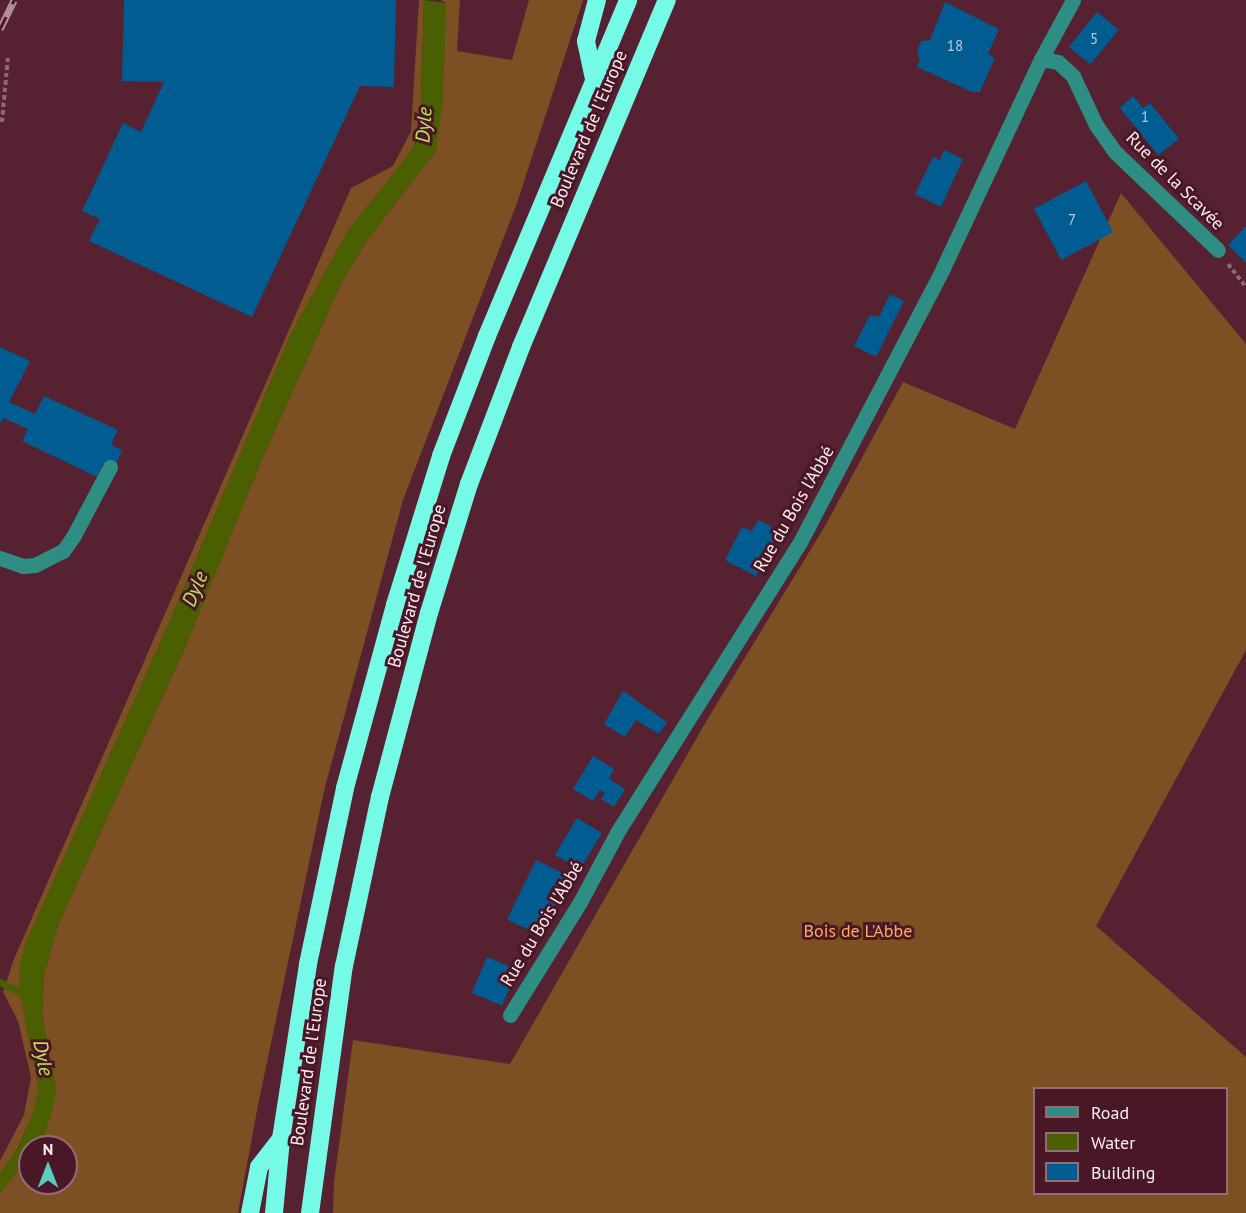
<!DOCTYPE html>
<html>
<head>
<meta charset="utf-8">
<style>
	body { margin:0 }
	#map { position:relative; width:1246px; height:1213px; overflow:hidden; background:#562131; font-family:"PT Sans",sans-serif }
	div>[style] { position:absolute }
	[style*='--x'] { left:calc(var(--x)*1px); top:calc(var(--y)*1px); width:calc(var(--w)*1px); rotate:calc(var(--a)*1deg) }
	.forest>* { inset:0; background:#7c5023 }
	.water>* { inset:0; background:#4a6000 }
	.stream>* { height:7px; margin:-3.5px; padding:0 3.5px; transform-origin:3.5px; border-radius:3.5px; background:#4a6000 }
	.building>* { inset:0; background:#015d91; transform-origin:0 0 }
	.path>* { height:4px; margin-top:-2px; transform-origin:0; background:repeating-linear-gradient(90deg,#906873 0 4.5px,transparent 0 7.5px) }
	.minor>* { height:15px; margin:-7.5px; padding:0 7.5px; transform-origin:7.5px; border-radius:7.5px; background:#2e8e83 }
	.highway>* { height:18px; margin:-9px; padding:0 9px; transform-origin:9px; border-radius:9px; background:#76fae8 }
	.rail>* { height:7px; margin-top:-3.5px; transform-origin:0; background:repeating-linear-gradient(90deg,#4a1727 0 14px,#b3949c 0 28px); box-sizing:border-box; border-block:2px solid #b3949c }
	span { translate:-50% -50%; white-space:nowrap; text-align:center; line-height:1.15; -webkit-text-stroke:6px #4a1727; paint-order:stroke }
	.number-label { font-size:15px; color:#bcc9d8 }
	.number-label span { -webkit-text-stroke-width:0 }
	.street-label { font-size:18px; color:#fbedef }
	.park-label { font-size:18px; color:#fdac5b }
	.water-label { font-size:20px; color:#bee65d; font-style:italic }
	.legend { position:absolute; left:1033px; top:1087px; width:195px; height:108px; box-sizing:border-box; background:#4a1727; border:2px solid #916d77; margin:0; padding:8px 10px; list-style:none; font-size:18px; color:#fbedef }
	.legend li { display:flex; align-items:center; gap:12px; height:30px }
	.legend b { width:30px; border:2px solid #916d77 }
	.north { position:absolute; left:18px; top:1135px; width:60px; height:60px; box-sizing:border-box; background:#4a1727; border:2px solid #916d77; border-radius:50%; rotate:0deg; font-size:16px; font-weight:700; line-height:24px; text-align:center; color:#fbedef }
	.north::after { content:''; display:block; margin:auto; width:21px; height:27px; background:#59cebf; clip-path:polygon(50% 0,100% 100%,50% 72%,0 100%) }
</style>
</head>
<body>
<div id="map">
	<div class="forest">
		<div style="clip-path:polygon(419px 0,424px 0,420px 133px,408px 156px,349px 229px,291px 334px,170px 621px,26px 943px,19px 987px,39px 1089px,32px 1116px,18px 1148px,0 1174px,0 1161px,24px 1115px,31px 1077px,18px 1021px,3px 992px,14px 959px,351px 188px,393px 166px,411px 131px)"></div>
		<div style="clip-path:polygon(441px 0,460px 0,457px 51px,512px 60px,529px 0,583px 0,517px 203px,403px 500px,325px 787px,258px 1105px,238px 1213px,0 1213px,0 1193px,30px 1155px,30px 1183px,66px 1183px,66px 1147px,36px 1147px,44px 1137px,56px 1089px,42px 1015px,44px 974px,58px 925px,183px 652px,260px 464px,341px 283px,367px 240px,436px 151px,446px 3px)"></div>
		<div style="clip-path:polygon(evenodd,1121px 193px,1246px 344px,1246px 650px,1096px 926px,1246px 1057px,1246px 1213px,333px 1213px,334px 1182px,353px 1040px,510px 1064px,707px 720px,825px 526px,903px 382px,1015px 429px,1121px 193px,1034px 1088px,1226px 1088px,1226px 1194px,1034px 1194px,1034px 1088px)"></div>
	</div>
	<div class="water">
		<div style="clip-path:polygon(424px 0,446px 3px,443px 102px,436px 151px,367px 240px,341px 283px,260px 464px,183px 652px,58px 925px,44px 974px,42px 1015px,56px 1089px,54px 1104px,44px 1137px,36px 1147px,30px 1147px,30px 1155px,0 1193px,0 1174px,18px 1148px,32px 1116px,39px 1089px,19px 987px,20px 965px,26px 943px,170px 621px,291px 334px,349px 229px,408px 156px,420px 134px)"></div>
	</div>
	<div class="stream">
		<div style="--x:0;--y:982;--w:30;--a:27"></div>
	</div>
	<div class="building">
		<div style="clip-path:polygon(124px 0,396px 0,394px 87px,360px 86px,252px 317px,89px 241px,100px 219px,82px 211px,123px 123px,141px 132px,164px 82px,122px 81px)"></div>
		<div style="clip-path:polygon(945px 2px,999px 29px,988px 54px,995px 58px,980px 92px,972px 92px,917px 67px,920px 59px,917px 51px,921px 41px,930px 40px)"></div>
		<div style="left:1097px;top:12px;width:28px;height:45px;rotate:39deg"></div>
		<div style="clip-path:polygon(1133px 96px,1143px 108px,1150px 103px,1179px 139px,1158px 155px,1120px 108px)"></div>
		<div style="clip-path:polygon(944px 150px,963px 159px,941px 207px,915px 194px,933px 157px,940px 160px)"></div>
		<div style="left:1086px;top:181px;width:58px;height:59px;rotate:62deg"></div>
		<div style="clip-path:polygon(1246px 226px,1246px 263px,1228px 245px)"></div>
		<div style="clip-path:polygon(890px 294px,904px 301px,876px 357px,854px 346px,870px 315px,879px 317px)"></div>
		<div style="clip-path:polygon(0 347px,30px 361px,9px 402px,35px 414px,44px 396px,118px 430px,111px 445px,122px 450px,114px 469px,103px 464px,97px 477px,22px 441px,28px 429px,3px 418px,0 424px)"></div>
		<div style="clip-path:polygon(758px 520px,779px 530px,756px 576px,725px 560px,742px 527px,752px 531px)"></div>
		<div style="clip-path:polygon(623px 691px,667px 722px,659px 734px,636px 720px,625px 737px,604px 724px)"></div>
		<div style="clip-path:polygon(593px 756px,614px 769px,609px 779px,625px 789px,614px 807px,601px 799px,605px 793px,600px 790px,593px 801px,573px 789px)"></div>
		<div style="left:577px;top:818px;width:29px;height:43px;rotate:31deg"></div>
		<div style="left:536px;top:860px;width:37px;height:66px;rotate:26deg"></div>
		<div style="left:487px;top:957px;width:33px;height:39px;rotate:23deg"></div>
	</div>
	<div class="path">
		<div style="--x:2;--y:122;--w:66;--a:-84.8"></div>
		<div style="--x:1228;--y:264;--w:29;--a:52"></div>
	</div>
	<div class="minor">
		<div style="--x:1041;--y:59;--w:17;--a:10"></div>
		<div style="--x:1058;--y:62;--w:21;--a:43"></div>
		<div style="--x:1073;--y:76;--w:54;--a:64.9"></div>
		<div style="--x:1096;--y:125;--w:33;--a:55"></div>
		<div style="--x:1115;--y:152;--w:142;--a:43.6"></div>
		<div style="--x:0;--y:558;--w:24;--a:19"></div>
		<div style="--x:23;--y:566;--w:12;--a:-5"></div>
		<div style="--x:35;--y:565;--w:31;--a:-27"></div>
		<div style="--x:63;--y:551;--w:19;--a:-55"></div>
		<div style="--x:74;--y:535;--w:77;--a:-62.1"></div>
		<div style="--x:510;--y:1015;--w:133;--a:-58.2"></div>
		<div style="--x:580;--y:902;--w:81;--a:-61.8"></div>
		<div style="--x:618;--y:831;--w:339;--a:-57.8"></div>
		<div style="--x:799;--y:544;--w:311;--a:-62.4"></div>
		<div style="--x:943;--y:268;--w:231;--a:-64.9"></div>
		<div style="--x:1041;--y:59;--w:67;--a:-61.5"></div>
	</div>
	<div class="highway">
		<div style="--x:594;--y:79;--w:39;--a:-102"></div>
		<div style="--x:586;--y:41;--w:42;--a:-75"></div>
		<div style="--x:250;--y:1213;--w:47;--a:-78.9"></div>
		<div style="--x:259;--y:1167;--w:36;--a:-52"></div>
		<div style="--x:274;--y:1213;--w:74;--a:-84.6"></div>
		<div style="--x:281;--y:1139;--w:177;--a:-81.2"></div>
		<div style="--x:308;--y:964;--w:180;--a:-78.1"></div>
		<div style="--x:345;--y:788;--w:190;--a:-74.7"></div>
		<div style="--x:395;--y:605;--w:156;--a:-72.8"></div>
		<div style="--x:441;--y:456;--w:129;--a:-69"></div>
		<div style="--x:487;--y:336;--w:364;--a:-67.2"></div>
		<div style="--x:310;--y:1213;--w:249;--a:-82.2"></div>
		<div style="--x:344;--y:966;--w:173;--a:-78"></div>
		<div style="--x:380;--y:797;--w:190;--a:-75.1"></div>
		<div style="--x:429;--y:613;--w:135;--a:-72.8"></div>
		<div style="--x:469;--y:484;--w:147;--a:-69.2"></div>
		<div style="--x:521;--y:347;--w:376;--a:-67.2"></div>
	</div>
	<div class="rail">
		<div style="--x:0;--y:29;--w:32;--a:-64"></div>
	</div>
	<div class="number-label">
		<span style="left:1094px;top:39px">5</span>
		<span style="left:955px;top:46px">18</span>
		<span style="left:1145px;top:117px">1</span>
		<span style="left:1072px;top:220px">7</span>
	</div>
	<div class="street-label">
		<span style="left:589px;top:129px;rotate:-67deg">Boulevard de l'Europe</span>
		<span style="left:1175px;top:181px;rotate:45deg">Rue de la Scavée</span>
		<span style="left:794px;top:509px;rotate:-60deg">Rue du Bois l'Abbé</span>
		<span style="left:417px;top:586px;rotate:-74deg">Boulevard de l'Europe</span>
		<span style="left:542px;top:924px;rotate:-59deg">Rue du Bois l'Abbé</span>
		<span style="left:309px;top:1062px;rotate:-82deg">Boulevard de l'Europe</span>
	</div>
	<div class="park-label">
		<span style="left:858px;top:931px">Bois de L'Abbe</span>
	</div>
	<div class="water-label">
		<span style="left:424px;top:125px;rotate:-86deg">Dyle</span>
		<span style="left:195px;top:589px;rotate:-67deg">Dyle</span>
		<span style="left:43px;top:1058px;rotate:79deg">Dyle</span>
	</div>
	<ul class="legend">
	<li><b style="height:8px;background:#2e8e83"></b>Road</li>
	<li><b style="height:16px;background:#4a6000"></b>Water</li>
	<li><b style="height:16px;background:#015d91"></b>Building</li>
	</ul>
	<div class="north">N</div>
</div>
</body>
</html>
